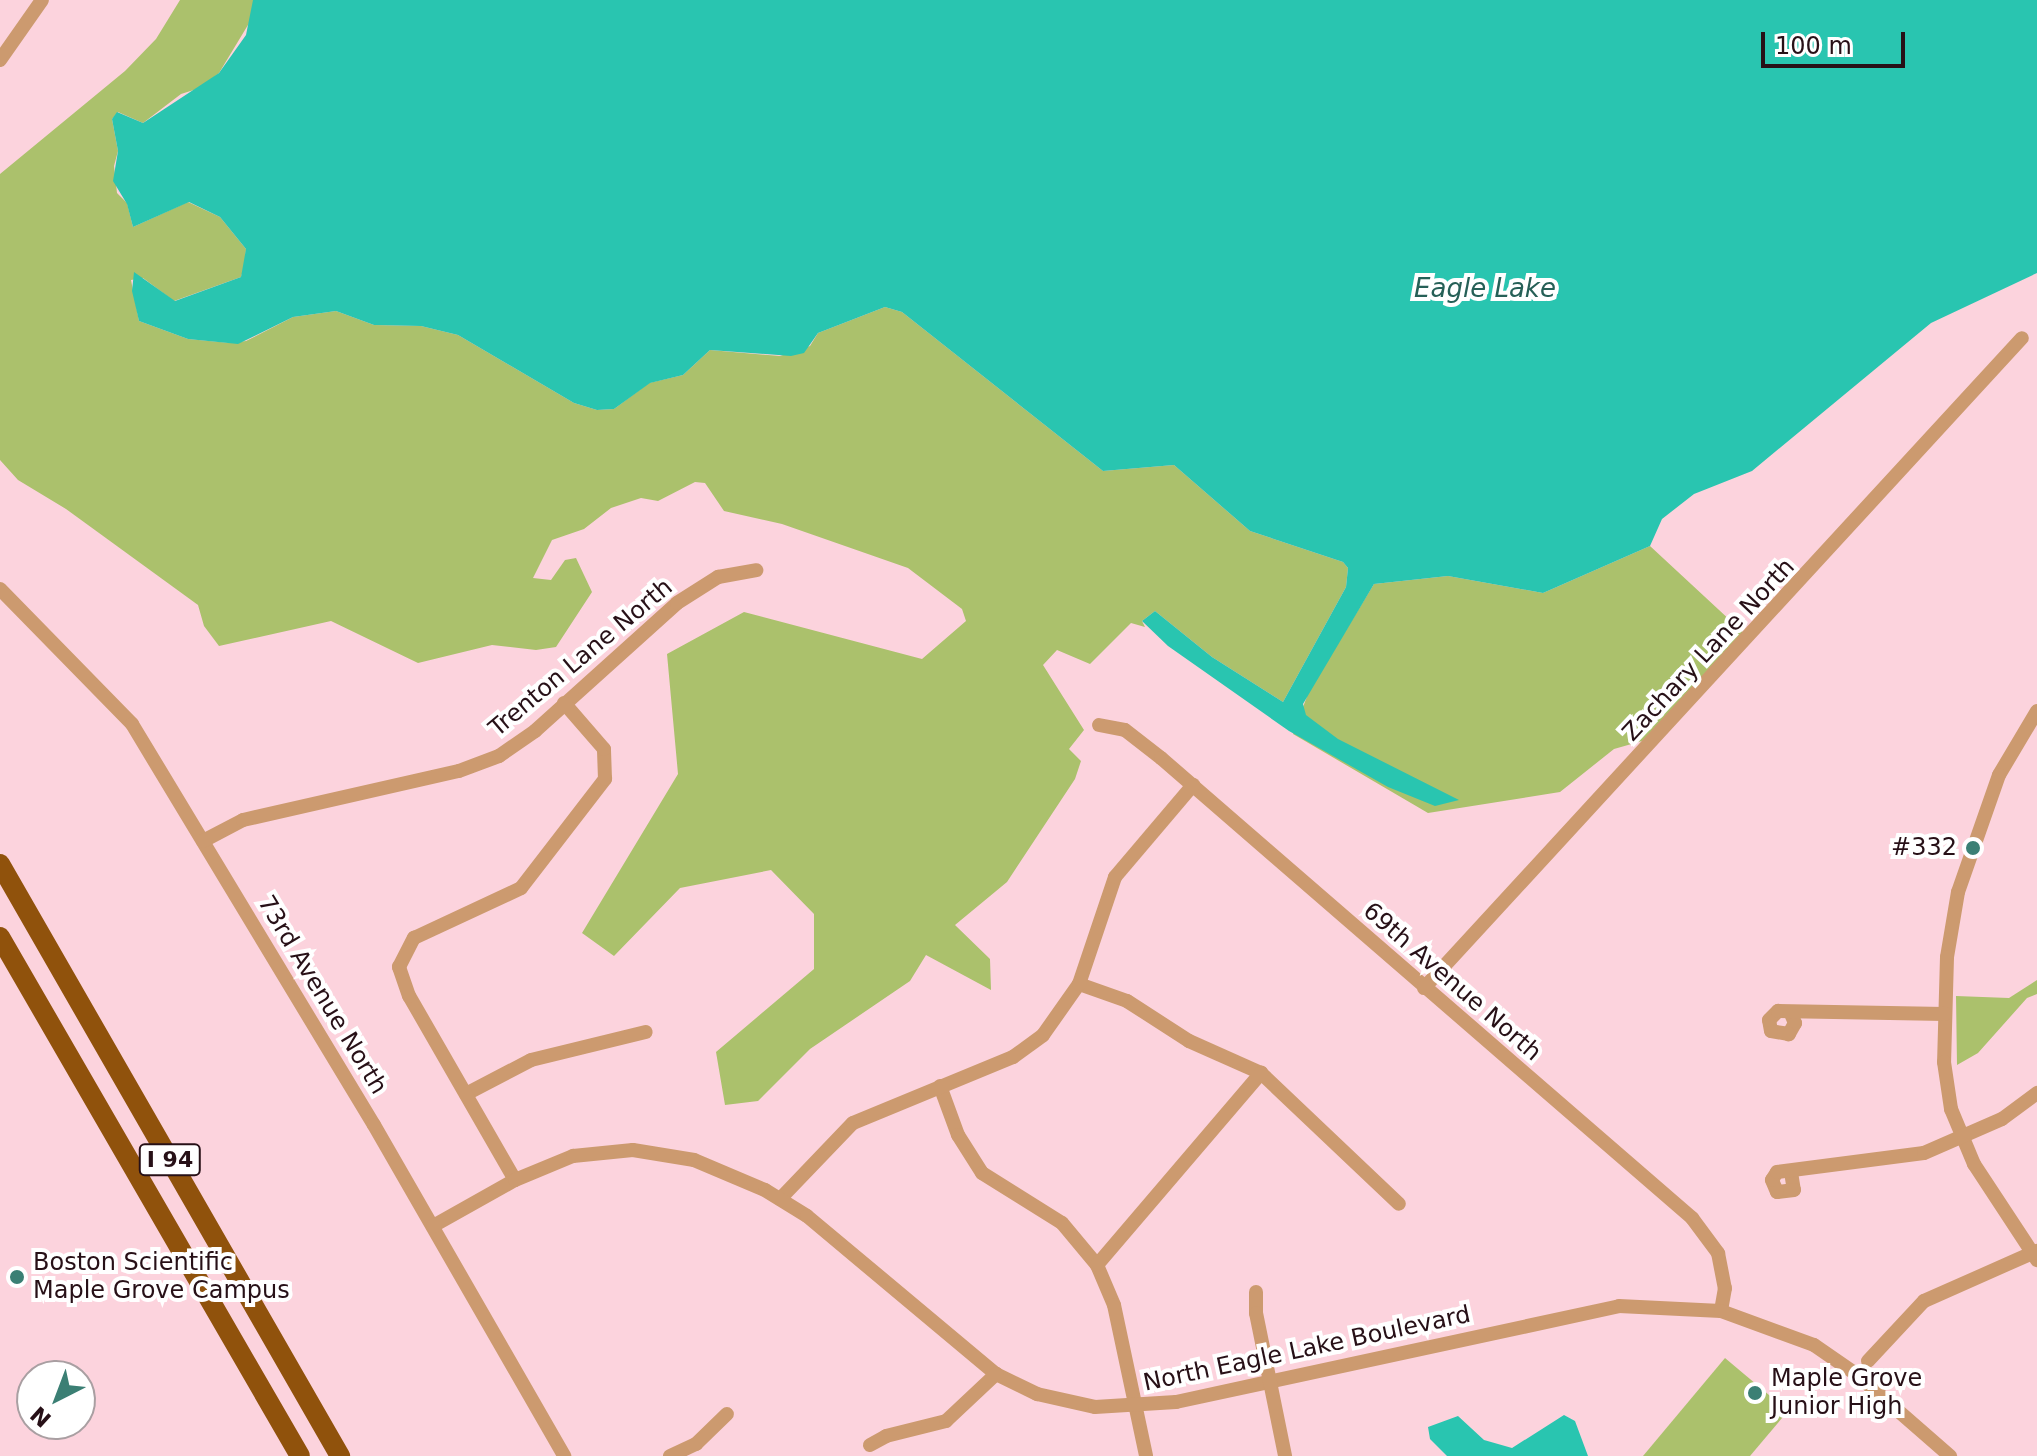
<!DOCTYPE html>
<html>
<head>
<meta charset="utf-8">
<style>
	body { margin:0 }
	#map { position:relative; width:2037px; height:1456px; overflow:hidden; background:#fcd3dd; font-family:"DejaVu Sans",sans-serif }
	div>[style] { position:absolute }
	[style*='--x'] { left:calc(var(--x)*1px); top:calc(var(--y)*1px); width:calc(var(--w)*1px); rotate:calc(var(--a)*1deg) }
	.green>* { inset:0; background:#abc16c }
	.water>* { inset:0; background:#29c5b0 }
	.minor>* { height:14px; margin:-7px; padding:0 7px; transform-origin:7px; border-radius:7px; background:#cc9a6f }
	.highway>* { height:20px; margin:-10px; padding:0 10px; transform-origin:10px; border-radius:10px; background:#90520c }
	.dots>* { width:22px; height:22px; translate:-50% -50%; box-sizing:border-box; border:4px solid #fff; border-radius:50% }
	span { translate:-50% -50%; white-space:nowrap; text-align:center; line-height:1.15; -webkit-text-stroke:8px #fff; paint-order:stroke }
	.shield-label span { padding:2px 6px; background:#fff; border:2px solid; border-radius:6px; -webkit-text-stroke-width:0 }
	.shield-label { font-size:22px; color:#271017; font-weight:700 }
	.street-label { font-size:24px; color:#271017 }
	.poi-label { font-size:24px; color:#271017 }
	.right { translate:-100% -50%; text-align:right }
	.left { translate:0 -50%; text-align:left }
	.water-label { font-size:26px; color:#266057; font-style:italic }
	.north { position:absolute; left:16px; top:1360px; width:80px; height:80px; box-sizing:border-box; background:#fff; border:2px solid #a99fa2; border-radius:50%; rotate:222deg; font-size:22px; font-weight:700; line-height:32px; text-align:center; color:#271017 }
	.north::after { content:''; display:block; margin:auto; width:28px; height:36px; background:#3b7f74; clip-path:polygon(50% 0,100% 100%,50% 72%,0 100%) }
	.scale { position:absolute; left:1761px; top:32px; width:144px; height:36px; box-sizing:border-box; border:4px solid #271017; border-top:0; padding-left:10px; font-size:24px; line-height:28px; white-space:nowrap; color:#271017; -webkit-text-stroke:6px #fff; paint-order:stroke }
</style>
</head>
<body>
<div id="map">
	<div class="green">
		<div style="clip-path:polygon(180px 0,253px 0,254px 15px,219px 73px,200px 88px,181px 94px,143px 123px,118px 112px,112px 119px,118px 151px,114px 166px,117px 193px,127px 203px,133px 227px,188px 202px,220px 217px,246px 249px,245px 263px,241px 277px,174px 301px,143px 278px,131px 280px,139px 321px,188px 339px,230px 343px,246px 341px,293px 317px,336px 311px,374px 325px,421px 326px,458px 335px,574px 403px,597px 410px,614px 409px,649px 383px,683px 375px,710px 350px,780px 356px,810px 346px,818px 333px,885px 307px,902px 312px,1103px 471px,1174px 465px,1250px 531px,1343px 562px,1348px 568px,1346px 587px,1283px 702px,1212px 657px,1155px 611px,1142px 621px,1145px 627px,1131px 623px,1090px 664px,1057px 650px,1043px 665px,1084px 730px,1069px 749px,1081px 761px,1075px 779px,1007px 882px,955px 925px,990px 959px,991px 990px,926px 955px,910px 981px,810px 1049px,758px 1101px,725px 1105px,716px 1052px,814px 969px,814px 914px,771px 870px,680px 888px,614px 956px,582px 933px,678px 774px,667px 654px,744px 612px,922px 659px,966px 621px,962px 609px,908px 568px,782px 524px,724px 511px,705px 483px,695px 482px,658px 501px,641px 498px,611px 508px,584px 529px,552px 540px,533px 578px,551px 580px,565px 560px,576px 558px,592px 592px,556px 647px,536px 650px,492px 645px,418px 663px,331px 621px,219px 646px,204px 626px,198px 605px,66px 509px,18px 480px,0 460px,0 174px,125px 71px,156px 39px)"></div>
		<div style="clip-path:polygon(1650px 546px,1746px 635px,1649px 739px,1614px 749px,1560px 792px,1428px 813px,1293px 734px,1309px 691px,1374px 584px,1448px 576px,1543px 593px)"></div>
		<div style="clip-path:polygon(2037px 980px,2037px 994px,2027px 998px,1978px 1053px,1957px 1065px,1956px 996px,2009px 998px)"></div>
		<div style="clip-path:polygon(1725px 1358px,1788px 1411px,1750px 1456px,1643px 1456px)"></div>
	</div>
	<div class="water">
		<div style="clip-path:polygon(253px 0,2037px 0,2037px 273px,1931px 323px,1752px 471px,1694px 494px,1662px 519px,1650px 546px,1543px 593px,1448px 576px,1374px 584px,1303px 704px,1306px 715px,1338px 739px,1459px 800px,1435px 806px,1388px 787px,1289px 731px,1168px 646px,1142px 621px,1155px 611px,1212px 657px,1283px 702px,1346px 587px,1348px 568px,1343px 562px,1250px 531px,1174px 465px,1103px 471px,902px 312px,885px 307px,818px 333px,804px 353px,791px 356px,710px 350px,683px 375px,650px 383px,614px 409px,597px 410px,574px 403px,458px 335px,421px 326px,374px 325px,336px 311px,293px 317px,238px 344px,188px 339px,139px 321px,132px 291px,134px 272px,175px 301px,241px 277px,246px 249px,220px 217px,189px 202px,133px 227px,127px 204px,113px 181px,118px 151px,112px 119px,117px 112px,143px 123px,219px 73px,246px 35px)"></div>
		<div style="clip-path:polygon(1564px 1415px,1575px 1421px,1588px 1456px,1447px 1456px,1430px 1439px,1428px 1427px,1458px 1416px,1484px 1440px,1512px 1448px)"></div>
	</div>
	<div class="minor">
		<div style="--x:0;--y:60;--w:73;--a:-55"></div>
		<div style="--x:0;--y:589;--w:189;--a:45.6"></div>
		<div style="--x:132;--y:724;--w:468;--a:58.9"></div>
		<div style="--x:374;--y:1125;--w:382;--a:60.1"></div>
		<div style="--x:2037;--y:711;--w:74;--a:120.7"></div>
		<div style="--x:1999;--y:775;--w:124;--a:109.3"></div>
		<div style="--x:1958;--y:892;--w:66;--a:99.6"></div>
		<div style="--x:1947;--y:957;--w:105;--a:91.6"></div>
		<div style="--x:1944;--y:1062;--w:48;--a:81.5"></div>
		<div style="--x:1951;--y:1109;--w:60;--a:67.3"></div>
		<div style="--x:1974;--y:1164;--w:115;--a:56.7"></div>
		<div style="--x:1099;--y:725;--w:26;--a:11"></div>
		<div style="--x:1125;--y:730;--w:46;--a:37.9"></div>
		<div style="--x:1161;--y:758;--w:703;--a:40.9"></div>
		<div style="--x:1692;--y:1218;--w:44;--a:53.4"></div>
		<div style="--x:1718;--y:1253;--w:36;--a:79"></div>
		<div style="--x:1725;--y:1288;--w:23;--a:100"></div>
		<div style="--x:203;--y:841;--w:45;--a:-27.7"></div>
		<div style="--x:243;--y:820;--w:221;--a:-12.8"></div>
		<div style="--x:459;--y:771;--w:43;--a:-20.6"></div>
		<div style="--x:499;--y:756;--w:44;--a:-34.8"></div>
		<div style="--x:535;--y:731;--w:191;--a:-42"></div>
		<div style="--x:677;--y:603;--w:49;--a:-32.4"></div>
		<div style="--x:718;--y:577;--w:39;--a:-10"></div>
		<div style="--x:1079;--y:984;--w:51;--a:19.5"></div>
		<div style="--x:1127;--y:1001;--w:74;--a:32.8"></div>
		<div style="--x:1189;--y:1041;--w:79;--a:24"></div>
		<div style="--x:1261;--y:1073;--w:190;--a:43.5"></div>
		<div style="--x:1424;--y:988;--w:883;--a:-47.39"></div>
		<div style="--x:1791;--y:1014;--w:10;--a:66"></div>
		<div style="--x:1795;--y:1023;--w:13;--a:119"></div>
		<div style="--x:1789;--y:1034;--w:18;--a:-171"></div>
		<div style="--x:1771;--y:1031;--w:11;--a:-100"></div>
		<div style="--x:1769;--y:1020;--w:13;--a:-45"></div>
		<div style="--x:1778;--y:1011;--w:167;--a:1"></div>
		<div style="--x:940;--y:1086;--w:52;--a:69.8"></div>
		<div style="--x:958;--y:1135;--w:45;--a:57.7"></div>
		<div style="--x:982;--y:1173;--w:94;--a:32"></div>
		<div style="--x:1062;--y:1223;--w:55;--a:50.2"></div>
		<div style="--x:1097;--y:1265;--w:43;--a:67"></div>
		<div style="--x:1114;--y:1305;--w:154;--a:78"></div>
		<div style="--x:466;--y:1094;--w:73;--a:-27.6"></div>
		<div style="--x:531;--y:1060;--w:118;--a:-13.7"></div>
		<div style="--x:1791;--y:1172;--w:18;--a:81"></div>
		<div style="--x:1794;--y:1190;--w:17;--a:173"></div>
		<div style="--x:1777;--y:1192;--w:13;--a:-113"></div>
		<div style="--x:1772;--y:1180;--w:9;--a:-58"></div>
		<div style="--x:1777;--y:1172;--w:148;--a:-7.4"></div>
		<div style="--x:1924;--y:1153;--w:85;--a:-23.6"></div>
		<div style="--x:2002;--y:1119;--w:44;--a:-36.6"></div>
		<div style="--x:515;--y:1180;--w:212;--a:-119.9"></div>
		<div style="--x:409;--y:996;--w:31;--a:-109"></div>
		<div style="--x:399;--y:967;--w:33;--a:-63"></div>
		<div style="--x:414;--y:938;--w:118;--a:-25"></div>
		<div style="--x:521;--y:888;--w:138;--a:-52.4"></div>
		<div style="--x:605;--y:779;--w:30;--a:-92"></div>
		<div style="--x:604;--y:749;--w:61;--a:-131"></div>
		<div style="--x:780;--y:1199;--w:105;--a:-46.2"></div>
		<div style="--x:853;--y:1123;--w:173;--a:-22.4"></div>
		<div style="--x:1013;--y:1057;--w:37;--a:-36"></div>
		<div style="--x:1043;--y:1035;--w:62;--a:-54.8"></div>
		<div style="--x:1079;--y:984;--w:113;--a:-71.4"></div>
		<div style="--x:1115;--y:877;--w:121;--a:-49.7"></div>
		<div style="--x:433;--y:1226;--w:94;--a:-29.3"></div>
		<div style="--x:515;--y:1180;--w:63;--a:-22.5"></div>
		<div style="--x:573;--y:1156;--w:60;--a:-5.7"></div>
		<div style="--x:633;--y:1150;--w:62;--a:9.3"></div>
		<div style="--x:694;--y:1160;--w:77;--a:22.9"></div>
		<div style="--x:765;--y:1190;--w:49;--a:31.8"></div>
		<div style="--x:807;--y:1216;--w:246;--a:39.9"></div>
		<div style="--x:996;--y:1374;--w:46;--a:26"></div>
		<div style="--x:1037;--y:1394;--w:59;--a:12.6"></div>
		<div style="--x:1095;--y:1407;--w:81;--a:-3.5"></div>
		<div style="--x:1176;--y:1402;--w:453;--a:-12.2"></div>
		<div style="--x:1619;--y:1306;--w:102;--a:2.8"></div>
		<div style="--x:1721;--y:1311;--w:99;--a:20.1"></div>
		<div style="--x:1814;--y:1345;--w:51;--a:34.6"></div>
		<div style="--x:1856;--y:1374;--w:125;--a:41.1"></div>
		<div style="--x:1097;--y:1265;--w:253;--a:-49.5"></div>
		<div style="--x:1256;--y:1292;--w:21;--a:90"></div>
		<div style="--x:1256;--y:1313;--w:146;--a:78.5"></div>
		<div style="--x:1868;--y:1361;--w:82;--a:-47"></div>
		<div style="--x:1924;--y:1301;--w:124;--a:-23.9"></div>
		<div style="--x:870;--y:1445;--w:18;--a:-29"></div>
		<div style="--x:886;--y:1436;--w:62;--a:-14"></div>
		<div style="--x:946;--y:1421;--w:69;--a:-43.2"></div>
		<div style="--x:670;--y:1456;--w:29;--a:-25"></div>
		<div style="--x:696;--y:1444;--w:43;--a:-44.1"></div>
	</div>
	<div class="highway">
		<div style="--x:0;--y:864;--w:683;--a:60.13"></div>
		<div style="--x:0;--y:937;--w:599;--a:59.97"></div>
	</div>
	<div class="dots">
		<div style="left:1973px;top:848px;background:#3b7f74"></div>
		<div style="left:17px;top:1277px;background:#3b7f74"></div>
		<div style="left:1755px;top:1393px;background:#3b7f74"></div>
	</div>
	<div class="shield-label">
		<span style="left:170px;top:1160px">I 94</span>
	</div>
	<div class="street-label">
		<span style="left:1709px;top:650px;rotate:-47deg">Zachary Lane North</span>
		<span style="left:581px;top:658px;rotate:-40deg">Trenton Lane North</span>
		<span style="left:1452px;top:982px;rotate:41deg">69th Avenue North</span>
		<span style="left:322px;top:995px;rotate:59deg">73rd Avenue North</span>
		<span style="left:1307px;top:1349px;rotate:-12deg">North Eagle Lake Boulevard</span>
	</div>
	<div class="poi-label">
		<span class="right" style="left:1957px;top:848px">#332</span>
		<span class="left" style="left:33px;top:1277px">Boston Scientific<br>Maple Grove Campus</span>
		<span class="left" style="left:1771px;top:1393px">Maple Grove<br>Junior High</span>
	</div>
	<div class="water-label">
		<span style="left:1485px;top:289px">Eagle Lake</span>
	</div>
	<div class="north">N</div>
	<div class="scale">100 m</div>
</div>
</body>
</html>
